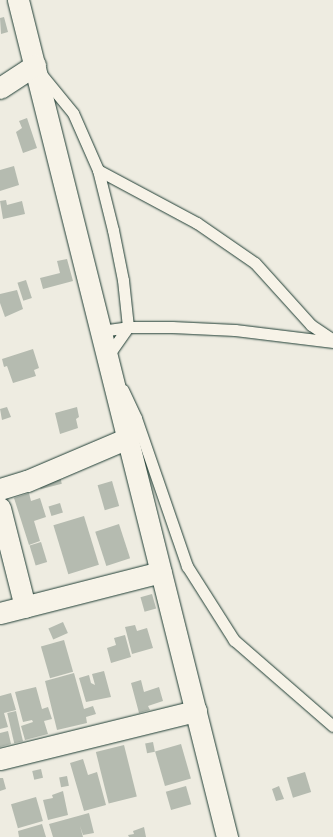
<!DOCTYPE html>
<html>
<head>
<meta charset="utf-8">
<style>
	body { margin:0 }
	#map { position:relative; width:333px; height:837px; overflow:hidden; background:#eeece1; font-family:"Balsamiq Sans",sans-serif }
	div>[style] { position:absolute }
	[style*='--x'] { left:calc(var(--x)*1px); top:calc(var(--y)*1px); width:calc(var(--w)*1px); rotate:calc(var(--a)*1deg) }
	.building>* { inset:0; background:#b5bbb0; transform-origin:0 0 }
	.roads { filter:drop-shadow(0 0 1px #1f3d34) drop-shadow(0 0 1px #1f3d34) }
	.service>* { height:11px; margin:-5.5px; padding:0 5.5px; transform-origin:5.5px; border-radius:5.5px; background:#f7f3e8 }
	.minor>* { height:21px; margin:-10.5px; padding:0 10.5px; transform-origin:10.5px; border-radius:10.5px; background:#f7f3e8 }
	span { translate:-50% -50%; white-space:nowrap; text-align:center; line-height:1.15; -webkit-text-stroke:4px #f7f3e8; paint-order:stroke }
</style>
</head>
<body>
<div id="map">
	<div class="building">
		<div style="clip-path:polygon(4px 17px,8px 32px,1px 34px,0 18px)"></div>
		<div style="clip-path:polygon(27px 118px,37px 148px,23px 153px,16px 132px,22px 128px,19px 121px)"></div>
		<div style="clip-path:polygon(14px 166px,19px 185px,0 191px,0 170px)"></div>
		<div style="clip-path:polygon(6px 200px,7px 205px,22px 201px,25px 214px,3px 219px,0 201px)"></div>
		<div style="clip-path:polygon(67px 259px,73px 281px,43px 289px,40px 278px,60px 273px,57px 261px)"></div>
		<div style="left:26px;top:280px;width:19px;height:9px;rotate:72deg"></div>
		<div style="clip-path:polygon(17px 290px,23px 309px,5px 317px,0 303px,0 294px)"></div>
		<div style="clip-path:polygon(33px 349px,39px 368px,34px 370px,36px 376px,13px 383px,7px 366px,4px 367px,2px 359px)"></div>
		<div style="clip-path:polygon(7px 407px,11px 417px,2px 420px,0 409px)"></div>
		<div style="clip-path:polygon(77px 407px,79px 417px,76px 419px,78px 428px,60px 434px,55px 413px)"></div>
		<div style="left:59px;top:473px;width:11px;height:22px;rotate:75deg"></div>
		<div style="left:112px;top:481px;width:26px;height:15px;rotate:74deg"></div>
		<div style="clip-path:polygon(29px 493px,31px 501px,40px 498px,46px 517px,34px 521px,40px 541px,29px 545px,14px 498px)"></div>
		<div style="left:60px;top:503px;width:10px;height:12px;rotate:73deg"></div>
		<div style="left:84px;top:516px;width:51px;height:32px;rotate:73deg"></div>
		<div style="left:119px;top:524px;width:36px;height:25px;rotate:72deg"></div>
		<div style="left:41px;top:542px;width:21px;height:12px;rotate:73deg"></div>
		<div style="left:152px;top:594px;width:15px;height:12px;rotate:74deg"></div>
		<div style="left:63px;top:622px;width:12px;height:16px;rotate:66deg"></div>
		<div style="clip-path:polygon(135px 625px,137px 631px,147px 628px,153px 648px,132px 654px,125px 627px)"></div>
		<div style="clip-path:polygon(125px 635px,131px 657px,111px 663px,107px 648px,116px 645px,114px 638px)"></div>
		<div style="left:64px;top:640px;width:33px;height:24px;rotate:74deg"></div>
		<div style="clip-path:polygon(104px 671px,111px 697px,86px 702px,79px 678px,89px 675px,91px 683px,95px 685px,92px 674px)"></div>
		<div style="clip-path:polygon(74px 673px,84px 709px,93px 706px,96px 714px,86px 717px,87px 723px,57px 730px,45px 681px)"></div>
		<div style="clip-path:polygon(141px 680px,144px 692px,159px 687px,163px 701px,148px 706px,150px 710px,139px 713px,131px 683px)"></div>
		<div style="clip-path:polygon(36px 687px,42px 709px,48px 707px,52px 719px,44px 721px,48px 734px,25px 740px,21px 726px,33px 722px,32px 720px,23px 722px,15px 692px)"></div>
		<div style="clip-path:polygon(11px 693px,16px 710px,4px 713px,8px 727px,0 729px,0 696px)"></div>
		<div style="left:16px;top:711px;width:31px;height:9px;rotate:77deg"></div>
		<div style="clip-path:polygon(8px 731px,11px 744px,0 747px,0 733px)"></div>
		<div style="left:153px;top:742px;width:10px;height:8px;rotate:79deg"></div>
		<div style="left:181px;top:744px;width:36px;height:27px;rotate:74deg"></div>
		<div style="left:124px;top:745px;width:53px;height:29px;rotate:76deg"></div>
		<div style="clip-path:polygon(83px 759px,88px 775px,97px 772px,106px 805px,84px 811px,70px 763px)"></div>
		<div style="left:41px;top:769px;width:9px;height:9px;rotate:77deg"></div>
		<div style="left:305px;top:772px;width:21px;height:19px;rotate:73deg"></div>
		<div style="left:67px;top:776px;width:10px;height:8px;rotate:79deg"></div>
		<div style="clip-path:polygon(0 778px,3px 778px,6px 789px,0 791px)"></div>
		<div style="left:186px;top:786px;width:19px;height:21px;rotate:74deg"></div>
		<div style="clip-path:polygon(279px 786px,284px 799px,276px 801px,272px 789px)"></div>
		<div style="clip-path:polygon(63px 791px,68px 815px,48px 820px,43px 800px,53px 798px,52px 795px)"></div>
		<div style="left:36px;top:797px;width:25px;height:26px;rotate:74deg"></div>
		<div style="clip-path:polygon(89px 813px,94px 833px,83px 835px,80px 826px,83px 837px,53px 837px,49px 824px)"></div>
		<div style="clip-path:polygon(42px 824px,46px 837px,19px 837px,18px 831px)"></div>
		<div style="clip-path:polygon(144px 827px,146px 837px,129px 837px,128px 835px,134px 834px,133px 831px)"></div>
	</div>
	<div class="roads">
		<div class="service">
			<div style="--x:41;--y:74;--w:50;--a:50.6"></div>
			<div style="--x:73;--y:113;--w:62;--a:66.3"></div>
			<div style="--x:98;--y:170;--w:62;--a:76"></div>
			<div style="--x:113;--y:230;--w:51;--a:78.7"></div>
			<div style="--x:123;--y:280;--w:47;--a:83.9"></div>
			<div style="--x:128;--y:327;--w:37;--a:125"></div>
			<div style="--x:107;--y:357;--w:1;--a:45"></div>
			<div style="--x:98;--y:170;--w:112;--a:28.2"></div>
			<div style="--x:197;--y:223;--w:70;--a:34.6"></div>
			<div style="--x:255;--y:263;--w:84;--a:47.9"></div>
			<div style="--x:311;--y:325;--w:27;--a:34"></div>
			<div style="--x:101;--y:331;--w:27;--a:-8"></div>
			<div style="--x:128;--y:327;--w:44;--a:0"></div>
			<div style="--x:172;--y:327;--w:63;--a:2.7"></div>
			<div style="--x:235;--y:330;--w:99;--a:7"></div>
			<div style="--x:123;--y:390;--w:31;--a:65"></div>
			<div style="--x:136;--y:418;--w:157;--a:71"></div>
			<div style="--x:187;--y:566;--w:88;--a:57.6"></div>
			<div style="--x:234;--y:640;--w:131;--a:41"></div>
		</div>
		<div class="minor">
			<div style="--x:18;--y:0;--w:863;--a:75.98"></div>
			<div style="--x:0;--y:88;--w:42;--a:-33.3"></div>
			<div style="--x:0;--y:489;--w:28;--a:-17"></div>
			<div style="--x:27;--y:481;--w:110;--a:-23.1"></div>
			<div style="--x:0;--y:508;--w:102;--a:75.8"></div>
			<div style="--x:0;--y:613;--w:166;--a:-14.3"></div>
			<div style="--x:0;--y:759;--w:202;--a:-13.8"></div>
		</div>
	</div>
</div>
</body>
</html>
